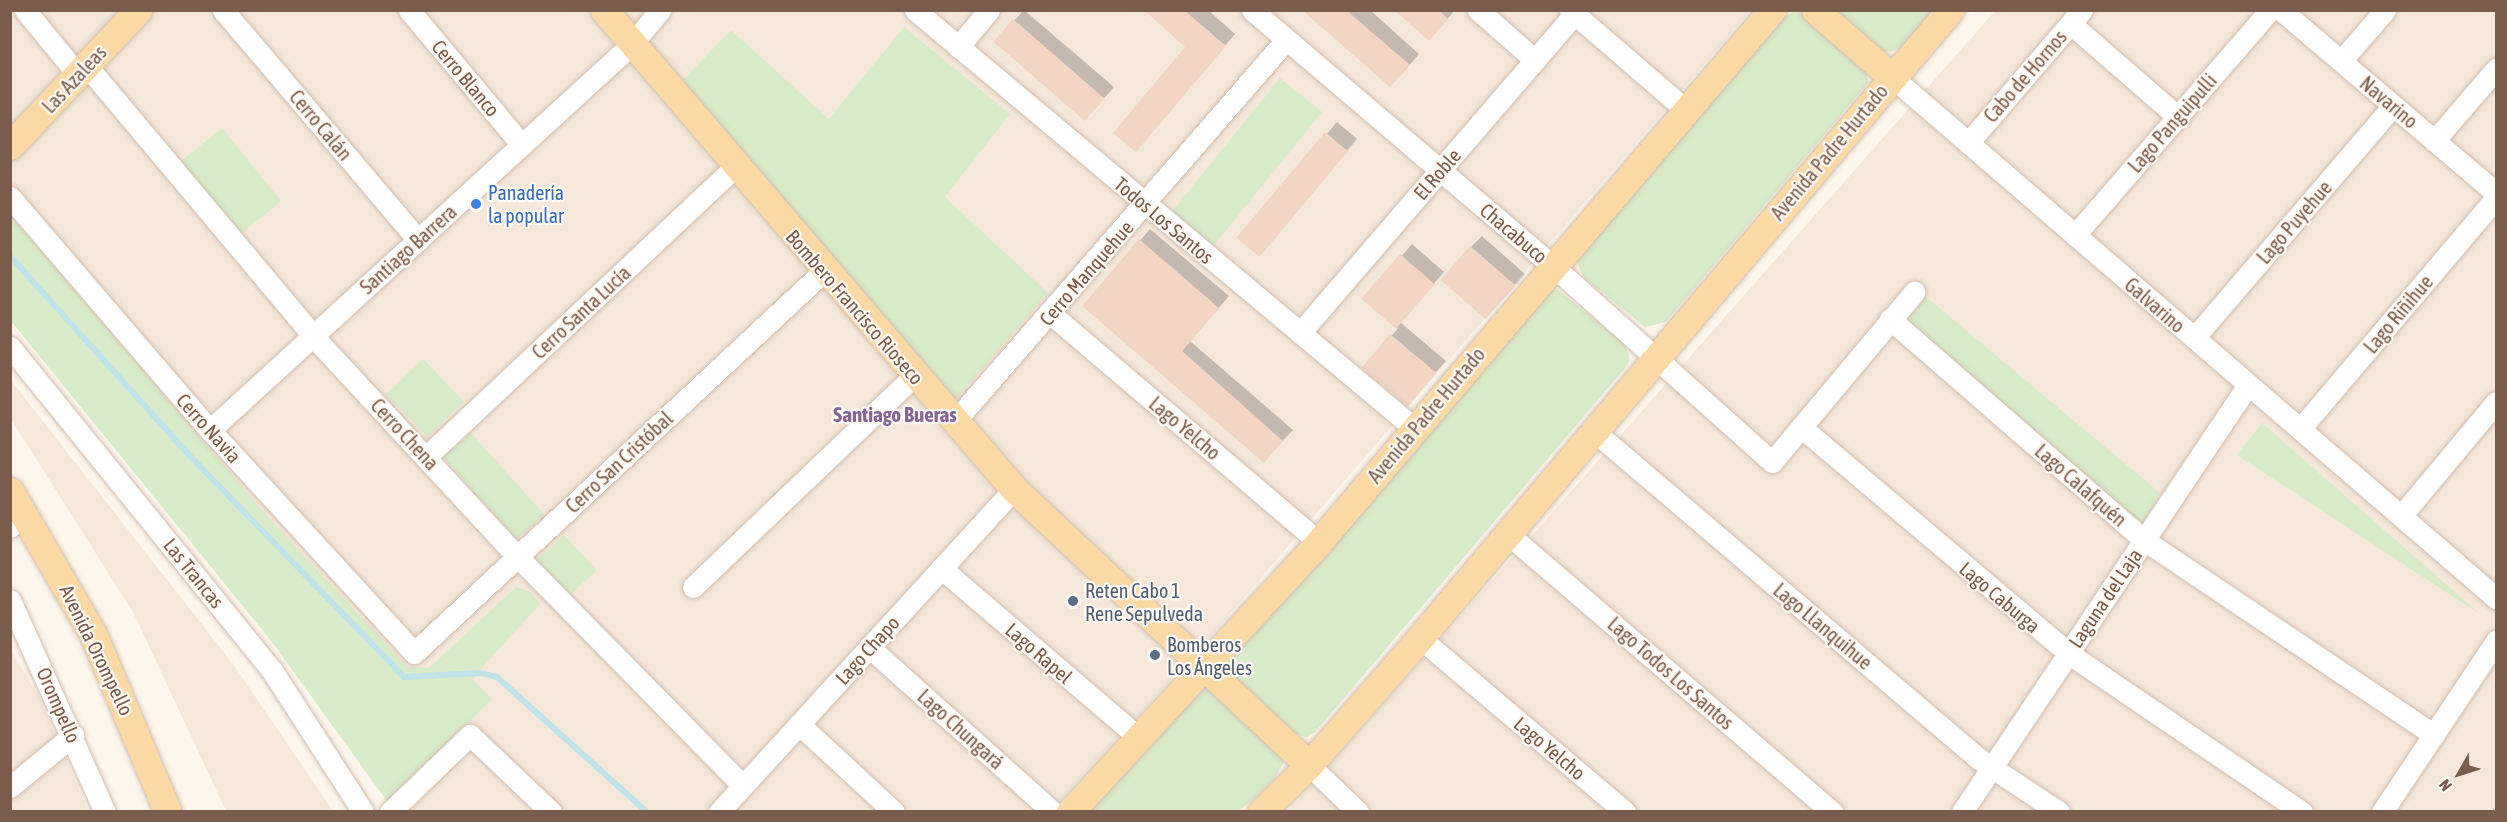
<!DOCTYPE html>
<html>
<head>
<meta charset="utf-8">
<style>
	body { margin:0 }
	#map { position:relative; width:2507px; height:822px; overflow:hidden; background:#fdf6ec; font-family:"Asap Condensed",sans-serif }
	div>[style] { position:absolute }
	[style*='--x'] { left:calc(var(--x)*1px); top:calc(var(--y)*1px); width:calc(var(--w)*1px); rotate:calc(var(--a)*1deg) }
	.residential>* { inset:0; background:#f5e8da }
	.green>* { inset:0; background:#d8ecc9; transform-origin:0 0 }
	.shadow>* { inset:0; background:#0003 }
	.stream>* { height:6px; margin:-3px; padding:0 3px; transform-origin:3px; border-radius:3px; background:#bfe3e8 }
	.building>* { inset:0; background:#f3d5c3; transform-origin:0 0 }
	.roads { filter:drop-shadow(0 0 2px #d1beb0) drop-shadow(0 0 2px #d1beb0) }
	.minor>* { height:21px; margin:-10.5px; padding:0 10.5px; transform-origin:10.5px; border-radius:10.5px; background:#fff }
	.major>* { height:27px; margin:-13.5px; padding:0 13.5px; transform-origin:13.5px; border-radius:13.5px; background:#fbd9a5 }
	.dots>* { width:16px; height:16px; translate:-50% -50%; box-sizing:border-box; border:3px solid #fffaf3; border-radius:50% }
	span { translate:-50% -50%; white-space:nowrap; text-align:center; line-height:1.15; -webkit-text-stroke:4.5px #fffaf3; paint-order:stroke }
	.street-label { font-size:20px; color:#7a5c4d }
	.shop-label { font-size:20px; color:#366cbe }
	.left { translate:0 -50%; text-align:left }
	.service-label { font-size:20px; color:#4e5e75 }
	.neighbourhood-label { font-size:21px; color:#846695; font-weight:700 }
	.frame { position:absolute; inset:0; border:12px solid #7a5c4d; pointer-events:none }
	.north { position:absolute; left:2429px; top:744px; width:60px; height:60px; -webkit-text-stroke:4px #fffaf3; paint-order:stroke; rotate:231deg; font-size:16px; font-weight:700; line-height:24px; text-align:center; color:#7a5c4d }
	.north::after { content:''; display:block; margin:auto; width:21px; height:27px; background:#7a5c4d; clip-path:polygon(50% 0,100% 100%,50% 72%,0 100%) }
</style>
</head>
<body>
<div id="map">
	<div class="residential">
		<div style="clip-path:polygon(11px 11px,1750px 11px,1196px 653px,1050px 811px,403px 811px,11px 306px)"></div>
		<div style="clip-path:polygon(1995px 11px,2496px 11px,2496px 811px,1288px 812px)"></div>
		<div style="clip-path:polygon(10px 379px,233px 664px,333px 811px,226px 811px,134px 614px,11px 419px)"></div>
		<div style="clip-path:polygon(10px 648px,40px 699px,88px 811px,11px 811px)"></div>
	</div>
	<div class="green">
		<div style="clip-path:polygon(1830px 11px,1933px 11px,1901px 48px,1889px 52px,1879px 51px)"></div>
		<div style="clip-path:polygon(1793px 12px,1803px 13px,1867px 71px,1868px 83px,1666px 322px,1645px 327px,1583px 277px,1576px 259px,1782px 17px)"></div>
		<div style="clip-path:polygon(904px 27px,1010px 114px,945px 197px,1048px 293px,955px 400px,680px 83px,731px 30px,829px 119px)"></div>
		<div style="left:1280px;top:78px;width:54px;height:173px;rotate:39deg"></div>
		<div style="left:222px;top:128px;width:94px;height:53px;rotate:51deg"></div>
		<div style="clip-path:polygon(10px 214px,266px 515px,408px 667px,429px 668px,516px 587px,531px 592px,540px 604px,472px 679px,492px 699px,389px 804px,272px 642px,11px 321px)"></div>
		<div style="clip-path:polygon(1557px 289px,1625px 344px,1630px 360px,1625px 368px,1315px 732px,1307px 737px,1289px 733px,1232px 679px,1229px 660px,1233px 652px,1547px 292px)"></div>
		<div style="clip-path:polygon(1925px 296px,2160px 493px,2141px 528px,1907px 323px)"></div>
		<div style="left:423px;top:359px;width:59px;height:51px;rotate:46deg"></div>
		<div style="clip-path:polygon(2262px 423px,2481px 615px,2237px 455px)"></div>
		<div style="left:471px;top:433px;width:110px;height:37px;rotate:48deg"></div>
		<div style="left:564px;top:535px;width:48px;height:37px;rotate:47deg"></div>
		<div style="clip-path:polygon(1209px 687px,1280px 753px,1284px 762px,1274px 779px,1240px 811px,1088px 812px,1201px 689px)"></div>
	</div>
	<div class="shadow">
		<div style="clip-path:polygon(1024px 10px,1114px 87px,1095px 109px,995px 41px)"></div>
		<div style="clip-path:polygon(1146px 10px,1208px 10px,1235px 34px,1136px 150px,1187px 47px)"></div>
		<div style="clip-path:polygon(1305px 10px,1370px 10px,1419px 54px,1401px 75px)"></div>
		<div style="clip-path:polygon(1396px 10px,1455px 10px,1440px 28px)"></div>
		<div style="clip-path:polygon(1337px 122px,1357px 139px,1269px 245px,1238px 238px)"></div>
		<div style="clip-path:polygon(1150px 229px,1229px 296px,1190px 341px,1293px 430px,1264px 461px,1084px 306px)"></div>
		<div style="clip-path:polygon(1482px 236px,1525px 274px,1497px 306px,1471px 247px)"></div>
		<div style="clip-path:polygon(1412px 244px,1444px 272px,1400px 322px,1446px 361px,1408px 404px,1365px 368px,1398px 328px,1365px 300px)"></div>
	</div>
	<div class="stream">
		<div style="--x:10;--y:256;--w:273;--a:48"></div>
		<div style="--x:193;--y:459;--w:303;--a:45.9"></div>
		<div style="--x:404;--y:677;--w:76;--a:-3"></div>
		<div style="--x:480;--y:673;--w:17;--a:13"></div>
		<div style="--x:497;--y:677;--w:202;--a:42"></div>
	</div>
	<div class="building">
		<div style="clip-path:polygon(1144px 10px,1184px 10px,1226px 46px,1136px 152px,1113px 133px,1185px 47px)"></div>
		<div style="clip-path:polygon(1302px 10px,1346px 10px,1410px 65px,1390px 87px)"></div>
		<div style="clip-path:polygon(1394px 10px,1439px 10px,1448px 19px,1429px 41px)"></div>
		<div style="left:1013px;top:19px;width:121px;height:30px;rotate:41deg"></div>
		<div style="left:1325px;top:132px;width:30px;height:138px;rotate:40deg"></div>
		<div style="clip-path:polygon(1139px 239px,1219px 308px,1182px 351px,1283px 441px,1264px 463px,1082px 306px)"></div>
		<div style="left:1470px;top:246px;width:60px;height:45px;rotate:41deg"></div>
		<div style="left:1400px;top:254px;width:46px;height:59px;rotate:41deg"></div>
		<div style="left:1390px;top:334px;width:60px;height:44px;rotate:40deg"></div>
	</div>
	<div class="roads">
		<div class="minor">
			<div style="--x:25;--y:10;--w:84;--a:50.8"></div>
			<div style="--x:223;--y:10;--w:302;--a:49.7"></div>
			<div style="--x:409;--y:10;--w:176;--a:50.1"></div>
			<div style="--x:915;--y:10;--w:651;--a:39.95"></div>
			<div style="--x:1252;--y:10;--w:395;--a:40.4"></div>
			<div style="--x:1553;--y:266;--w:294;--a:41.8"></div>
			<div style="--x:1772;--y:462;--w:222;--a:-50.1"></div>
			<div style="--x:1478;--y:10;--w:76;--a:41.3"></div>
			<div style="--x:1570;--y:10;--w:156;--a:40.8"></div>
			<div style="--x:2281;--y:10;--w:282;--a:40.4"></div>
			<div style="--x:2071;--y:24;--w:142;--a:41"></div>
			<div style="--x:958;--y:47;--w:48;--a:-50"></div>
			<div style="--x:2341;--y:61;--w:67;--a:-49.2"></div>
			<div style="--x:86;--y:65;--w:354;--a:50"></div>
			<div style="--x:313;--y:336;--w:300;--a:47.2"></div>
			<div style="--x:517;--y:556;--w:321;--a:45.5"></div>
			<div style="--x:1892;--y:77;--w:798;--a:40.78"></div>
			<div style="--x:2434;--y:141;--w:95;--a:-49.3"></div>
			<div style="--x:1968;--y:143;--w:175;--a:-49.4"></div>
			<div style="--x:10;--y:197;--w:307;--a:49.4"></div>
			<div style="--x:210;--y:430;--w:302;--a:47.5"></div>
			<div style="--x:414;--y:653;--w:560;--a:-42.98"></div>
			<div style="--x:2075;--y:235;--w:298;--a:-49.1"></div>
			<div style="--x:1051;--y:314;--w:352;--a:40.4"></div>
			<div style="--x:1890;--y:319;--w:337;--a:41"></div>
			<div style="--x:2144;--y:540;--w:349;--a:33.9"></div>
			<div style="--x:1300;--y:333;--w:421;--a:-49.3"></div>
			<div style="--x:2194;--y:338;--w:306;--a:-49.4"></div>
			<div style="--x:10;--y:347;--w:414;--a:51"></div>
			<div style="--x:271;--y:669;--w:170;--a:57.2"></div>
			<div style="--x:954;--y:422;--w:506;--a:-49.01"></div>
			<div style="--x:1801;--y:427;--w:350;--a:40.2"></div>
			<div style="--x:2068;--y:653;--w:283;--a:34.2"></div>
			<div style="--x:2300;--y:429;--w:303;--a:-49.7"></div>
			<div style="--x:210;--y:430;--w:572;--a:-42.45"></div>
			<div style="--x:632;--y:44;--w:44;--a:-50.5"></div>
			<div style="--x:1595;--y:432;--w:504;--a:40.42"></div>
			<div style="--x:1979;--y:759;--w:96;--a:33.5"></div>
			<div style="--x:427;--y:456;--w:422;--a:-43.2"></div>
			<div style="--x:2401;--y:516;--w:148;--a:-50.2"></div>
			<div style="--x:10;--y:527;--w:26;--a:-72"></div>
			<div style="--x:1509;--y:535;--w:426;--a:40.6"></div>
			<div style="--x:941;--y:568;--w:260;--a:40.6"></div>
			<div style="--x:693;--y:587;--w:306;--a:-43.7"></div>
			<div style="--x:10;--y:600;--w:232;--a:65.9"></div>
			<div style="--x:1420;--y:638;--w:269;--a:40.3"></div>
			<div style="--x:869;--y:647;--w:247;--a:41.9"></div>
			<div style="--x:799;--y:724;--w:129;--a:42.8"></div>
			<div style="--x:1309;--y:765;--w:68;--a:43.8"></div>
			<div style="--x:10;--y:787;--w:82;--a:-39.5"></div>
			<div style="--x:390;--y:812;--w:111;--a:-43.9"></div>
			<div style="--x:470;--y:735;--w:112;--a:43.5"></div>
			<div style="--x:719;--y:812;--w:437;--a:-47.6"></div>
			<div style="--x:1962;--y:812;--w:514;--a:-56.19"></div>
			<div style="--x:2382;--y:812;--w:206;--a:-56.3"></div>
		</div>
		<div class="major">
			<div style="--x:604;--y:10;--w:631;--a:49.44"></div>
			<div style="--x:1014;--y:489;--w:404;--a:43.1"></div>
			<div style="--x:1815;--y:10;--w:102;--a:41"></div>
			<div style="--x:10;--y:146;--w:187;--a:-46.7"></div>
			<div style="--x:10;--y:491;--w:165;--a:59.9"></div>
			<div style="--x:93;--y:634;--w:193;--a:67.2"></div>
			<div style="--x:1070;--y:812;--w:367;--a:-47.3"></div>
			<div style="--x:1319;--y:542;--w:699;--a:-49.59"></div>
			<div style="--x:1261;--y:812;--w:67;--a:-44.4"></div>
			<div style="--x:1309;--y:765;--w:169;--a:-48.8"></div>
			<div style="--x:1420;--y:638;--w:822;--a:-49.84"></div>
		</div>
	</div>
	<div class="dots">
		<div style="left:476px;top:204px;background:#3f7fe0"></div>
		<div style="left:1073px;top:601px;background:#5c6f8a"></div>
		<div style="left:1155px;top:655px;background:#5c6f8a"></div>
	</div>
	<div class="street-label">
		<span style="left:2025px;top:76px;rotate:-49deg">Cabo de Hornos</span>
		<span style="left:466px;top:78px;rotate:50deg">Cerro Blanco</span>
		<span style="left:74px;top:79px;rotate:-47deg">Las Azaleas</span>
		<span style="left:2389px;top:102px;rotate:40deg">Navarino</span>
		<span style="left:2172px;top:123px;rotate:-49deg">Lago Panguipulli</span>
		<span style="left:321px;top:125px;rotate:50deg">Cerro Calán</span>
		<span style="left:1829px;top:152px;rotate:-50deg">Avenida Padre Hurtado</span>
		<span style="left:1437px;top:174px;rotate:-49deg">El Roble</span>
		<span style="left:1164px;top:220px;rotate:40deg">Todos Los Santos</span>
		<span style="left:2294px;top:222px;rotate:-49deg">Lago Puyehue</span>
		<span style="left:1514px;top:233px;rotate:40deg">Chacabuco</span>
		<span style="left:408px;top:249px;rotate:-42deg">Santiago Barrera</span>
		<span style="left:1086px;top:273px;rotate:-49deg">Cerro Manquehue</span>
		<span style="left:2155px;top:305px;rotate:41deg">Galvarino</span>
		<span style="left:855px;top:307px;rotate:49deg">Bombero Francisco Rioseco</span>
		<span style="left:581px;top:312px;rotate:-43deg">Cerro Santa Lucía</span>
		<span style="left:2398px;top:314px;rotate:-50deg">Lago Riñihue</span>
		<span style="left:1426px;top:415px;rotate:-50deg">Avenida Padre Hurtado</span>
		<span style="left:209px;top:428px;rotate:48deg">Cerro Navia</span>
		<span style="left:1185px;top:428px;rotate:40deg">Lago Yelcho</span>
		<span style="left:405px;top:434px;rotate:47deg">Cerro Chena</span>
		<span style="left:619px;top:462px;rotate:-43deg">Cerro San Cristóbal</span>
		<span style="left:2081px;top:485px;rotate:41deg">Lago Calafquén</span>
		<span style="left:194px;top:573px;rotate:51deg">Las Trancas</span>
		<span style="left:2000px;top:597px;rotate:40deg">Lago Caburga</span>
		<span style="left:2105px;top:598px;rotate:-56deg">Laguna del Laja</span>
		<span style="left:1823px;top:626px;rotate:40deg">Lago Llanquihue</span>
		<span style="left:97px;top:650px;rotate:64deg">Avenida Orompello</span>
		<span style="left:867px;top:650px;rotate:-48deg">Lago Chapo</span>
		<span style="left:1039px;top:653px;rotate:41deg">Lago Rapel</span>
		<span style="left:1671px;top:673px;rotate:41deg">Lago Todos Los Santos</span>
		<span style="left:59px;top:705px;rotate:66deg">Orompello</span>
		<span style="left:961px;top:729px;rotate:42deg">Lago Chungará</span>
		<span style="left:1550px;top:748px;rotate:40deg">Lago Yelcho</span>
	</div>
	<div class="shop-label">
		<span class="left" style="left:488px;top:204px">Panadería<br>la popular</span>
	</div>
	<div class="service-label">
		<span class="left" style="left:1085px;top:602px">Reten Cabo 1<br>Rene Sepulveda</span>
		<span class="left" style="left:1167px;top:656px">Bomberos<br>Los Ángeles</span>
	</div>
	<div class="neighbourhood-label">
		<span style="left:895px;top:414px">Santiago Bueras</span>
	</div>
	<div class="frame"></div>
	<div class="north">N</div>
</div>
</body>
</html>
